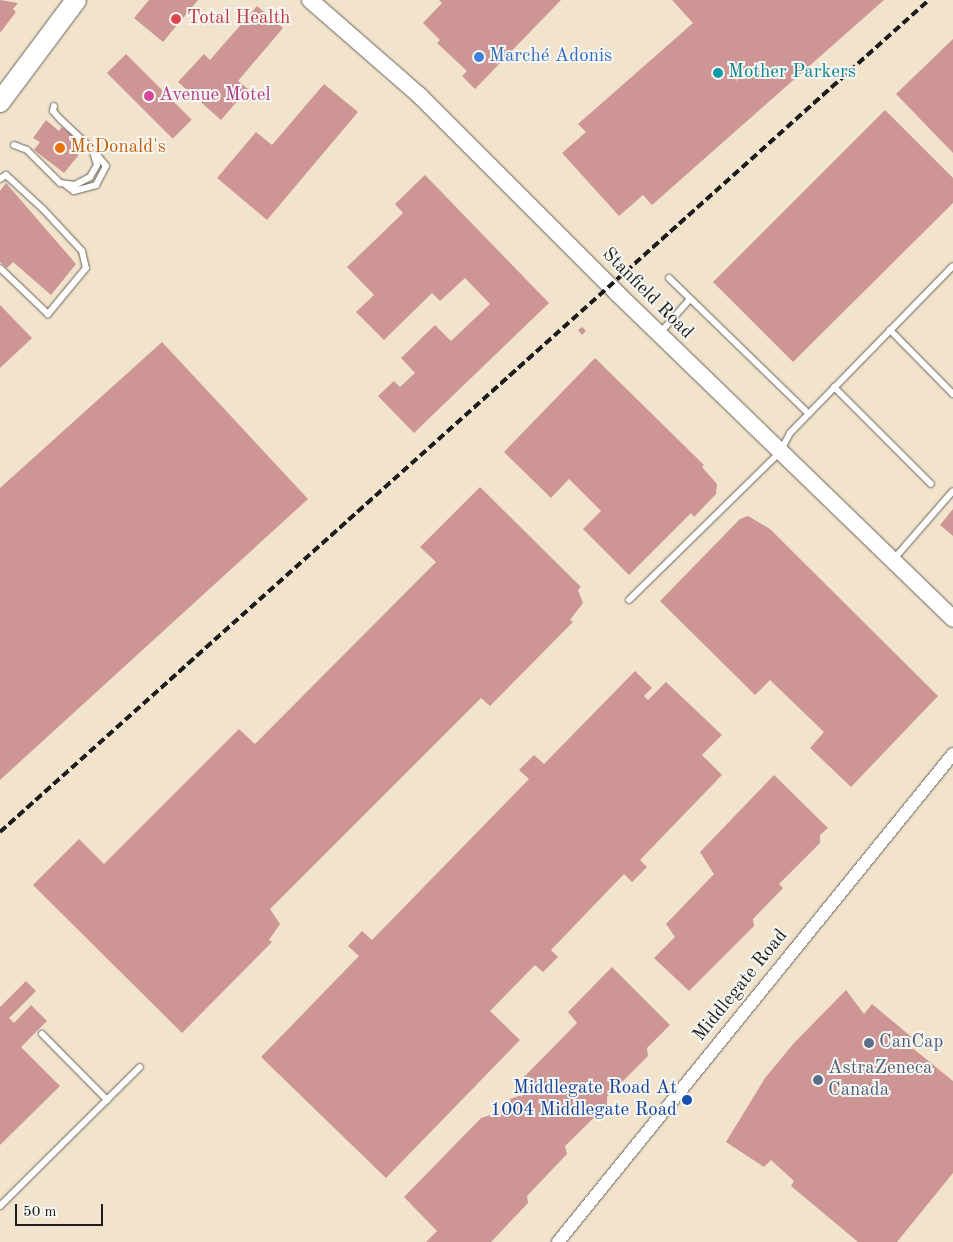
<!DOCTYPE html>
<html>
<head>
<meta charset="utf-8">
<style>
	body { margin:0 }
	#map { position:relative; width:953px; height:1242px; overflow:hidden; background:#f2e4cc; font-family:"Old Standard TT",serif }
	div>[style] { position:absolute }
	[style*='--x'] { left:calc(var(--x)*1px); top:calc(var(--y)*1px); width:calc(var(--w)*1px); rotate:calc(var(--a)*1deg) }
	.building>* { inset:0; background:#cd9694; transform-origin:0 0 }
	.roads { filter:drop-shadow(0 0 1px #67625a) drop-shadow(0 0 1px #67625a) }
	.service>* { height:6px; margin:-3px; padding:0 3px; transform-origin:3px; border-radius:3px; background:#fff }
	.minor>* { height:12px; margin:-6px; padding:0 6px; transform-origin:6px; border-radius:6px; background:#fff }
	.tertiary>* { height:16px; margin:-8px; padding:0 8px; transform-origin:8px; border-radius:8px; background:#fff }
	.primary>* { height:20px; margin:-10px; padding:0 10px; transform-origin:10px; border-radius:10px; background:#fff }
	.rail>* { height:4px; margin-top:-2px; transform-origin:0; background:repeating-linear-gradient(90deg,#1c1c1c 0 8px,transparent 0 12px) }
	.dots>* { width:14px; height:14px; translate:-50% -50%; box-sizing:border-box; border:2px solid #f6f6f2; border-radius:50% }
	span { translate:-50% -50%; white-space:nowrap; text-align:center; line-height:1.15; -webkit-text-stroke:4px #f6f6f2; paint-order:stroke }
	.health-label { font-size:19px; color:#be3a42 }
	.left { translate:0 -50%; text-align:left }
	.shop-label { font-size:19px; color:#366cbe }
	.culture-label { font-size:19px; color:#0d838f }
	.hotel-label { font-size:19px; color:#b23c85 }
	.food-label { font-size:19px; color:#c56008 }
	.street-label { font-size:19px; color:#1c1c1c }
	.service-label { font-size:19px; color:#4e5e75 }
	.transit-label { font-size:19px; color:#164399 }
	.right { translate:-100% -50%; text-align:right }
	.scale { position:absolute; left:15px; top:1204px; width:88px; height:22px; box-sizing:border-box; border:2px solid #1c1c1c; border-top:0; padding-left:6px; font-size:15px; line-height:18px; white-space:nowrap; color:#1c1c1c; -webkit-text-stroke:4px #f6f6f2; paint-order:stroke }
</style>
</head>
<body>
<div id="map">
	<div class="building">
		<div style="clip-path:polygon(0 0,18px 3px,13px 9px,16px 12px,0 33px)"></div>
		<div style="clip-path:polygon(149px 0,198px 0,163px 42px,134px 18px)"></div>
		<div style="clip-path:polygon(439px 0,561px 0,475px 89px,462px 76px,467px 71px,437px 43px,440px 40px,423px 23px,442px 3px)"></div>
		<div style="clip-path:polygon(672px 0,884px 0,652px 205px,643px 195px,619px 216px,562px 153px,586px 132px,578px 124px,693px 23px)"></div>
		<div style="clip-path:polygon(257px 6px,283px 28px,238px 81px,248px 89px,221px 120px,178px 82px,204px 54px,210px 60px)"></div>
		<div style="clip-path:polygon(953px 39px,953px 153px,896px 94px)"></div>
		<div style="left:126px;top:54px;width:93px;height:27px;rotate:45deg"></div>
		<div style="clip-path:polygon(324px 84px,358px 112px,267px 220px,217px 178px,256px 132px,272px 145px)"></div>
		<div style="clip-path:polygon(885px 110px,953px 178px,953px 203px,793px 362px,713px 282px)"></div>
		<div style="clip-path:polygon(46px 120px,59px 131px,62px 127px,86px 146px,64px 173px,34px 150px,40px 142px,33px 138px)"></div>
		<div style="clip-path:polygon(425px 175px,549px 303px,414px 433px,378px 396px,394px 381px,400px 387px,415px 373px,401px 358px,435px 325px,451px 341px,490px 304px,465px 278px,440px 301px,432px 293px,384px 340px,356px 312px,374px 295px,347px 267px,403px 213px,395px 204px)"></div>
		<div style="clip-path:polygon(6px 183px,76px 264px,51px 295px,13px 262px,7px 268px,0 262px,0 191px)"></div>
		<div style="clip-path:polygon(0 305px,32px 338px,0 368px)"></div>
		<div style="clip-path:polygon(582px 327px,586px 331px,582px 335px,578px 330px)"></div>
		<div style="clip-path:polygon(162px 342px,308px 499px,0 780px,0 488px)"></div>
		<div style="clip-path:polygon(595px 358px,704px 465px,702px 467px,717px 484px,716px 494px,694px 517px,691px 513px,629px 575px,583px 529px,601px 511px,569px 479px,551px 498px,504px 452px)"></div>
		<div style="clip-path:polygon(480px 487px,581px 587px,578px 590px,583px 603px,570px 620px,573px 622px,490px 706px,481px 698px,270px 909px,280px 924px,269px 940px,272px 942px,182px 1033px,33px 885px,79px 839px,104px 864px,239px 729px,255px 744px,436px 562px,420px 547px)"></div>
		<div style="clip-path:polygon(953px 509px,953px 536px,940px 525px)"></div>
		<div style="clip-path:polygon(748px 516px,770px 529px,938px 696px,851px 787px,810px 748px,824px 732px,770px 680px,755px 695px,660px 601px,740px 519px)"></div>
		<div style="clip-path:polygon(635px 671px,652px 688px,644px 696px,648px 700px,666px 682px,722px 735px,702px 755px,722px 775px,640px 860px,647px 867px,632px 882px,624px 874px,551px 950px,558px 957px,543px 972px,535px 965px,490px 1011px,520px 1040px,386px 1178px,261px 1057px,359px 956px,348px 946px,362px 931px,372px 940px,529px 779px,519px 770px,534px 755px,544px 764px)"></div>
		<div style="clip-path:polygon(774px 775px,828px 828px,820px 835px,820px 843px,779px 884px,783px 888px,753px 919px,754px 926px,689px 991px,654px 958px,675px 937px,666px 924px,714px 874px,700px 852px)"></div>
		<div style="clip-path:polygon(612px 967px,670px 1025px,647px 1048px,648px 1056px,607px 1097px,607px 1105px,565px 1146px,567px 1154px,527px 1196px,528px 1203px,491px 1242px,426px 1242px,437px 1231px,404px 1197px,481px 1118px,512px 1108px,510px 1099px,528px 1093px,523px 1078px,577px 1023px,568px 1012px)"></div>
		<div style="clip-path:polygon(26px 981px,36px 991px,9px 1018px,14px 1023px,31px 1005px,47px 1021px,21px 1047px,60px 1086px,0 1145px,0 1007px)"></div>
		<div style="clip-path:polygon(846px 990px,864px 1014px,872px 1004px,914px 1039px,910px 1046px,953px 1081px,953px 1173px,897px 1242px,858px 1242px,791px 1186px,794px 1181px,771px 1160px,764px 1167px,726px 1142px,765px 1078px,794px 1043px)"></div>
	</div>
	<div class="roads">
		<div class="service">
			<div style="--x:14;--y:145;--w:14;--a:21"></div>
			<div style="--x:27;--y:150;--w:47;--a:45"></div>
			<div style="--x:60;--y:183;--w:15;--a:8"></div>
			<div style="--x:75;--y:185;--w:17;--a:-28"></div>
			<div style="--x:90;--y:177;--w:14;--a:-60"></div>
			<div style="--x:97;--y:165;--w:17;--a:-107"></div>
			<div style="--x:92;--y:149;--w:42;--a:-136.9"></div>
			<div style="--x:61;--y:120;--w:12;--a:-132"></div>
			<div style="--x:53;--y:111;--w:5;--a:-79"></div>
			<div style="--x:0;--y:179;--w:7;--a:-34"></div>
			<div style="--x:6;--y:175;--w:50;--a:42.6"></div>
			<div style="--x:43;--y:209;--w:57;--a:47.1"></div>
			<div style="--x:82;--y:251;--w:17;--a:77"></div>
			<div style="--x:86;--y:268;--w:60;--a:129.6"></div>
			<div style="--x:48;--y:314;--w:66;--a:-136.2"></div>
			<div style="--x:66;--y:185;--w:10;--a:37"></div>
			<div style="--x:74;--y:191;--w:23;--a:-15"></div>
			<div style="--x:96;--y:185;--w:21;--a:-62"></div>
			<div style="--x:106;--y:166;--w:19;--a:-129"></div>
			<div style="--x:669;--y:278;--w:195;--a:44.2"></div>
			<div style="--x:890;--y:330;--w:90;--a:45.5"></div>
			<div style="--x:660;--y:333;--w:44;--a:-48.7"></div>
			<div style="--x:834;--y:387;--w:137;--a:45"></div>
			<div style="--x:893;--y:560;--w:91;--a:-49"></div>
			<div style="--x:629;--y:600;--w:211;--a:-44.4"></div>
			<div style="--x:780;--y:452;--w:21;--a:-62"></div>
			<div style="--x:790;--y:433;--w:233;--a:-45.7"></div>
			<div style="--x:42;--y:1034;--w:93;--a:45.4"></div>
			<div style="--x:0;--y:1206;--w:197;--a:-44.8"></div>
		</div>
		<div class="minor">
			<div style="--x:558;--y:1242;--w:628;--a:-51.01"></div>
		</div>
		<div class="tertiary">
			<div style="--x:310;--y:0;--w:146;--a:41.1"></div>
			<div style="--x:420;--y:96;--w:279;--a:45"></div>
			<div style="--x:617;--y:293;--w:468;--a:44.1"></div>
		</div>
		<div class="primary">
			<div style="--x:0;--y:102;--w:127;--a:-53.3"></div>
		</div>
	</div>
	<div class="rail">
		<div style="--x:0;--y:832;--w:1247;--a:-41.85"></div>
	</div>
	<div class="dots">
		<div style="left:176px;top:19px;background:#e0444e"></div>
		<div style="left:479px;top:57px;background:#3f7fe0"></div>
		<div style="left:718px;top:73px;background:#0f9aa8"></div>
		<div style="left:149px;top:96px;background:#d1479c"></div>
		<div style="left:60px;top:148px;background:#e8710a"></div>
		<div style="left:869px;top:1043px;background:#5c6f8a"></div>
		<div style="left:818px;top:1080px;background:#5c6f8a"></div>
		<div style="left:687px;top:1100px;background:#1a4fb4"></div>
	</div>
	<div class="health-label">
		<span class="left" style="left:187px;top:19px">Total Health</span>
	</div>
	<div class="shop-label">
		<span class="left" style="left:489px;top:57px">Marché Adonis</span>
	</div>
	<div class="culture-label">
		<span class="left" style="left:728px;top:73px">Mother Parkers</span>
	</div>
	<div class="hotel-label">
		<span class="left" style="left:159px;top:96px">Avenue Motel</span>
	</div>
	<div class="food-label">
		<span class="left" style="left:70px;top:148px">McDonald's</span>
	</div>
	<div class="street-label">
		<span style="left:647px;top:294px;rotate:45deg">Stanfield Road</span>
		<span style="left:741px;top:986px;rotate:-51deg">Middlegate Road</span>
	</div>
	<div class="service-label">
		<span class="left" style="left:879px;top:1043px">CanCap</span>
		<span class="left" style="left:828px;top:1080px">AstraZeneca<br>Canada</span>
	</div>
	<div class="transit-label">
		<span class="right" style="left:677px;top:1100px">Middlegate Road At<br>1004 Middlegate Road</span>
	</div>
	<div class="scale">50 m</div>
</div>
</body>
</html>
